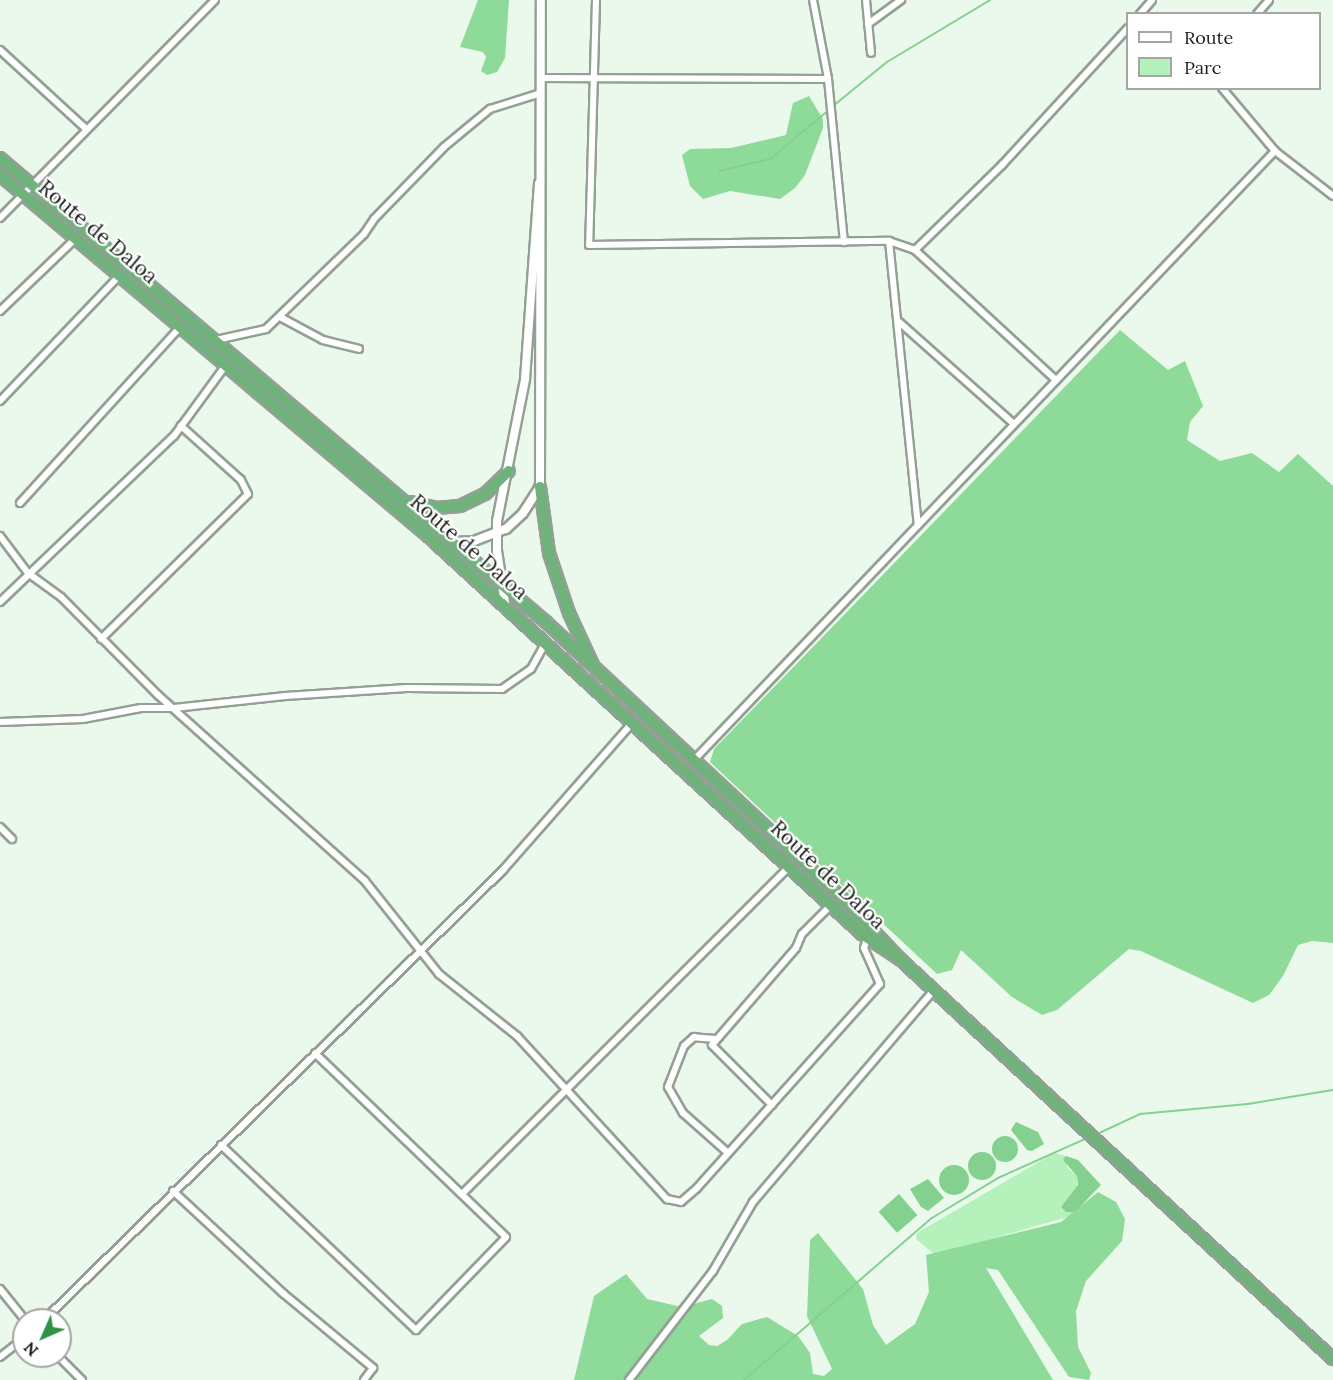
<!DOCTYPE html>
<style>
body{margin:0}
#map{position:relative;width:1333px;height:1380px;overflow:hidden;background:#ebf9ec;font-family:Lora,serif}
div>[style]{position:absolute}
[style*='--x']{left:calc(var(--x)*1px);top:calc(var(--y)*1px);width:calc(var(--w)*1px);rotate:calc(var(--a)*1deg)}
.green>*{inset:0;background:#b4f1bb}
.forest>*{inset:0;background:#8eda98}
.water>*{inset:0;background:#84d08f;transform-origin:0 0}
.round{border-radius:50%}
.stream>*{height:2px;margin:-1px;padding:0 1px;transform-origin:1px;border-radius:1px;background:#84d08f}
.roads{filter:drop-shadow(2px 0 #93a094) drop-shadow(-2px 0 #93a094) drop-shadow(0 2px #93a094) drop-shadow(0 -2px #93a094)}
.minor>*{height:6px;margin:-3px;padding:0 3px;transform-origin:3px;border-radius:3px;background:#fff}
.secondary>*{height:8px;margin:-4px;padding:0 4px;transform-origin:4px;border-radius:4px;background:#fff}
.trunk>*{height:10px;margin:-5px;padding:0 5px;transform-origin:5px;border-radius:5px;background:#70b27c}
span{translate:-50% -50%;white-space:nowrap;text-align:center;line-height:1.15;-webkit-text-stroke:4.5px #fff;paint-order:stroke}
.street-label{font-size:21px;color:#1b201c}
.legend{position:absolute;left:1126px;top:12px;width:195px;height:78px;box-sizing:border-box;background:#fff;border:2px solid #a4a6a4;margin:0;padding:8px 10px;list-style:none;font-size:18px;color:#1b201c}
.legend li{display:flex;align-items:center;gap:12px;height:30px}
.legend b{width:30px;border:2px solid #a4a6a4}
.north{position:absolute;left:12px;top:1308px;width:60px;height:60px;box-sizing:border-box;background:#fff;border:2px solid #a4a6a4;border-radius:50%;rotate:225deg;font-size:16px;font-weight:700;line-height:24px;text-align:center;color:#1b201c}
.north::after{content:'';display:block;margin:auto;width:21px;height:27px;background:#309246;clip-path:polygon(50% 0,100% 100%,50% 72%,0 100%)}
</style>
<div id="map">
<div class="green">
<i style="clip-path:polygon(1054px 1153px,1066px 1156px,1067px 1167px,1077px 1176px,1077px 1190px,1061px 1207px,1066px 1212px,1075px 1212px,1071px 1216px,935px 1255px,916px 1239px,917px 1233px)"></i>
</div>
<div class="forest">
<i style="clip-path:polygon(478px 0,509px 0,505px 58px,497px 72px,487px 75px,481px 71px,486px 57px,483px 52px,460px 47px)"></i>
<i style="clip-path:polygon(809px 96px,823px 119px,823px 128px,805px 175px,795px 188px,780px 199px,730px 191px,703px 199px,690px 186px,682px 155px,690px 149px,731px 148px,786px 135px,793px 103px)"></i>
<i style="clip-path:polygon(1120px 330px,1168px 370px,1185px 361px,1203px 406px,1190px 422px,1187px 440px,1220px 461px,1252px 453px,1279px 472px,1298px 454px,1333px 486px,1333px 943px,1312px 941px,1298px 945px,1283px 976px,1269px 995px,1253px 1003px,1141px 951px,1129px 949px,1057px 1010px,1042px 1015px,1012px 997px,961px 950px,952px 970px,937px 974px,710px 762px,714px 749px)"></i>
<i style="clip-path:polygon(1098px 1192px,1116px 1202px,1125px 1219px,1122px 1241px,1086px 1281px,1076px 1311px,1078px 1347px,1091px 1373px,1089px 1380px,1069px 1377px,998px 1270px,986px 1268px,1053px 1380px,574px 1380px,594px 1296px,626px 1274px,647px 1299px,682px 1307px,712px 1299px,722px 1306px,723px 1318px,699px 1336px,709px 1345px,717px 1346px,727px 1340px,742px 1324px,767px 1317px,798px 1336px,810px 1353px,813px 1374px,824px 1376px,832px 1369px,807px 1316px,810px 1240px,818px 1233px,863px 1289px,873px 1325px,886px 1345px,915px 1324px,929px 1292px,926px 1255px,1061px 1222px)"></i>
</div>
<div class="water">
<i style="clip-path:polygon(1016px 1122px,1038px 1132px,1044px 1144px,1032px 1151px,1027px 1150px,1011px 1130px)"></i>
<i class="round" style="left:992px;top:1136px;width:26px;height:26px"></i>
<i class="round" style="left:968px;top:1152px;width:28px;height:28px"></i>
<i style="clip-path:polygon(1066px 1156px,1078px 1160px,1101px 1185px,1075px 1212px,1066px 1212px,1061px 1207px,1078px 1185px,1077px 1176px,1063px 1160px)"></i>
<i class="round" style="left:939px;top:1165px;width:30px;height:30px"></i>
<i style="clip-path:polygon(928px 1179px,944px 1198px,928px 1211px,921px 1207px,910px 1189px)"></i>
<i style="left:899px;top:1194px;width:28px;height:27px;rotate:49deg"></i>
</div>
<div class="stream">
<i style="--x:833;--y:106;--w:70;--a:-39.2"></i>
<i style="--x:887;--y:62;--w:120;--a:-31"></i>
<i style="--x:719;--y:171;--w:52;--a:-13.2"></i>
<i style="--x:770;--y:159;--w:77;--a:-39.7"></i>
<i style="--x:1095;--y:1135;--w:50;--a:-25"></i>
<i style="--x:1140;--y:1114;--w:108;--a:-5.3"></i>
<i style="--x:1248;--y:1104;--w:86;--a:-9.4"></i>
<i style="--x:744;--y:1380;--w:248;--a:-40.8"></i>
<i style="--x:932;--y:1218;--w:77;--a:-31.2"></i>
<i style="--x:998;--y:1178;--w:98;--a:-24.2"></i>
</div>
<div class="roads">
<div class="minor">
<i style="--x:596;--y:0;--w:245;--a:91.6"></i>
<i style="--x:589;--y:245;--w:300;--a:-0.8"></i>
<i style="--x:889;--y:241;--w:28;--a:19"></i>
<i style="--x:915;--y:250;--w:192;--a:42.7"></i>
<i style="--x:813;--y:0;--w:80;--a:79.2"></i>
<i style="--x:828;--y:79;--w:164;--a:84.4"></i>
<i style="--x:866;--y:0;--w:53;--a:84.6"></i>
<i style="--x:1140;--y:14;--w:18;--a:-49"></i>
<i style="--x:1257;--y:14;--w:18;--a:-49"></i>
<i style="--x:868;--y:24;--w:41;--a:-36"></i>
<i style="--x:0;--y:50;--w:115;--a:42.5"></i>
<i style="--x:541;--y:78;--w:287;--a:0.2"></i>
<i style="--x:1222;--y:88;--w:82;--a:49.9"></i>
<i style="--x:1275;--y:151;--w:73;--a:37.8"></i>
<i style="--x:0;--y:218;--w:306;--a:-45.4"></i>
<i style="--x:889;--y:241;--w:285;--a:84.2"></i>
<i style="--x:915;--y:250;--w:122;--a:-44.3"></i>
<i style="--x:1002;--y:165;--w:186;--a:-47.4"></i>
<i style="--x:0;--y:311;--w:104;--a:-43.8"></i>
<i style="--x:280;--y:317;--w:49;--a:28.1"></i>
<i style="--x:323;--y:340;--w:37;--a:14"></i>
<i style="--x:898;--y:321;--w:155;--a:41.6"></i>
<i style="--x:216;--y:340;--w:51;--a:-12.4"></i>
<i style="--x:266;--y:329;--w:136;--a:-44.1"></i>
<i style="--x:364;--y:234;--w:18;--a:-56"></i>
<i style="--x:374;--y:219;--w:100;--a:-45.8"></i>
<i style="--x:444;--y:147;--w:60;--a:-39.6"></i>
<i style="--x:490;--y:109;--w:53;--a:-17.4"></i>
<i style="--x:0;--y:401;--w:173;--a:-46.4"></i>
<i style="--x:20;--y:503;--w:238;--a:-47.7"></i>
<i style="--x:0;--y:536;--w:46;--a:52.9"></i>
<i style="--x:28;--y:573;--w:41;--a:36"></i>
<i style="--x:61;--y:597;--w:138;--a:45.3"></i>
<i style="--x:158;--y:695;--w:278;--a:41.9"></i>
<i style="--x:365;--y:881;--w:119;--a:51.5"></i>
<i style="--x:439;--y:974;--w:100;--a:38.5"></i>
<i style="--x:517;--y:1036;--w:222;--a:47.4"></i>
<i style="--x:667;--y:1199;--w:14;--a:12"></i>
<i style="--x:681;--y:1202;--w:21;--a:-41"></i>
<i style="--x:697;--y:1188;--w:274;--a:-48.1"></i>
<i style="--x:880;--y:984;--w:39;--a:-114"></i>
<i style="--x:864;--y:948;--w:10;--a:-73"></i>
<i style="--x:0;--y:602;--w:240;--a:-43.7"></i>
<i style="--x:174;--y:436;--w:88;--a:-53.8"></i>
<i style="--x:101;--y:639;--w:206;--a:-44.6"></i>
<i style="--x:248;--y:494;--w:16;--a:-117"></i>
<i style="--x:241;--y:480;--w:81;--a:-138"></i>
<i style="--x:0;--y:722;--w:83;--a:-2.1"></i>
<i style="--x:83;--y:719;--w:59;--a:-10.7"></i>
<i style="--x:141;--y:708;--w:33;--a:0"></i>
<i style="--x:174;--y:708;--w:112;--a:-6.2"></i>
<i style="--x:285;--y:696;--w:122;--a:-3.8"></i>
<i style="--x:407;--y:688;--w:95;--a:0.6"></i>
<i style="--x:502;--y:689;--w:35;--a:-35"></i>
<i style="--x:531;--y:669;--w:31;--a:-61"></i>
<i style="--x:694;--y:760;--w:842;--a:-46.35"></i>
<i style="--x:0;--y:827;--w:17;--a:45"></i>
<i style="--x:715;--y:1039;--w:21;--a:-175"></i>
<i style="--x:694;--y:1037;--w:13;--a:138"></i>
<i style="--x:684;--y:1046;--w:44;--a:111.3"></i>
<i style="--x:668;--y:1087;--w:30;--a:60"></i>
<i style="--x:683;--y:1113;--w:60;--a:41.6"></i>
<i style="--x:772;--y:1105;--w:85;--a:-135"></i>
<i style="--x:712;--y:1045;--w:128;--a:-49.1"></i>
<i style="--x:796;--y:948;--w:15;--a:-67"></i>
<i style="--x:802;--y:934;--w:41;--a:-45"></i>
<i style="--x:221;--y:1145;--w:269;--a:43.5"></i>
<i style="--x:416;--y:1330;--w:129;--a:-45.9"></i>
<i style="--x:506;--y:1237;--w:265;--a:-136.1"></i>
<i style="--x:173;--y:1191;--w:151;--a:42.9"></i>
<i style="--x:284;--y:1294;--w:116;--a:39.7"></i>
<i style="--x:373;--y:1368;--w:15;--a:127"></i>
<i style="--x:462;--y:1194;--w:462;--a:-45"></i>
<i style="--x:0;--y:1289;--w:40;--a:51"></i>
<i style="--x:44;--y:1320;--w:643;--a:-44.43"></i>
<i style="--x:503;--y:870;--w:197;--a:-48.7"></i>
<i style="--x:58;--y:1356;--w:34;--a:45"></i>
<i style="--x:0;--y:1357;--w:31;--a:-38"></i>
<i style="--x:629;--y:1380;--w:138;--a:-52.4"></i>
<i style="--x:713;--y:1271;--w:80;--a:-59.9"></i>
<i style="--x:753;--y:1202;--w:279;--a:-49.5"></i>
</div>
<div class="secondary">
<i style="--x:451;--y:542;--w:23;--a:-2"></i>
<i style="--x:474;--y:541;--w:34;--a:-21"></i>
<i style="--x:506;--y:529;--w:23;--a:-43"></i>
<i style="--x:523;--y:513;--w:31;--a:-57"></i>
<i style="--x:540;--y:487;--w:487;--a:-89.9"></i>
<i style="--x:505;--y:603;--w:53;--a:-98.7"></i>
<i style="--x:497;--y:551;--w:30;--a:-90"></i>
<i style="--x:497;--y:521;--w:145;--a:-78.8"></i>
<i style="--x:525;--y:379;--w:196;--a:-85.9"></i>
</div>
<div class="trunk">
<i style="--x:0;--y:158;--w:717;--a:40.36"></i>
<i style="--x:546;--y:622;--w:409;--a:43"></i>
<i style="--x:845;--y:901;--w:81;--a:46.5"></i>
<i style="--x:901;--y:960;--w:588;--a:42.73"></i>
<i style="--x:0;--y:175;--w:561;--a:40.16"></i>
<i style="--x:429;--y:537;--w:587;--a:42.52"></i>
<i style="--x:862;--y:934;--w:47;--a:33.7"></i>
<i style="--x:540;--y:487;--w:67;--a:82.2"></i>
<i style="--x:549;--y:553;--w:63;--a:71.6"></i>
<i style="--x:569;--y:613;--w:57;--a:65.2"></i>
<i style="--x:411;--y:502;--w:26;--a:13"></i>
<i style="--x:436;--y:508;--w:24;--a:-5"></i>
<i style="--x:460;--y:506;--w:28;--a:-26"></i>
<i style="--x:485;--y:494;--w:33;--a:-44"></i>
</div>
</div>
<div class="street-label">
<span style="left:98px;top:232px;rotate:40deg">Route de Daloa</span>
<span style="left:469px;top:547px;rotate:41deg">Route de Daloa</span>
<span style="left:828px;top:875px;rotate:43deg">Route de Daloa</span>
</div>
<ul class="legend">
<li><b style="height:8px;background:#fff"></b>Route</li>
<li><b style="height:16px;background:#b4f1bb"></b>Parc</li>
</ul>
<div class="north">N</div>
</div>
